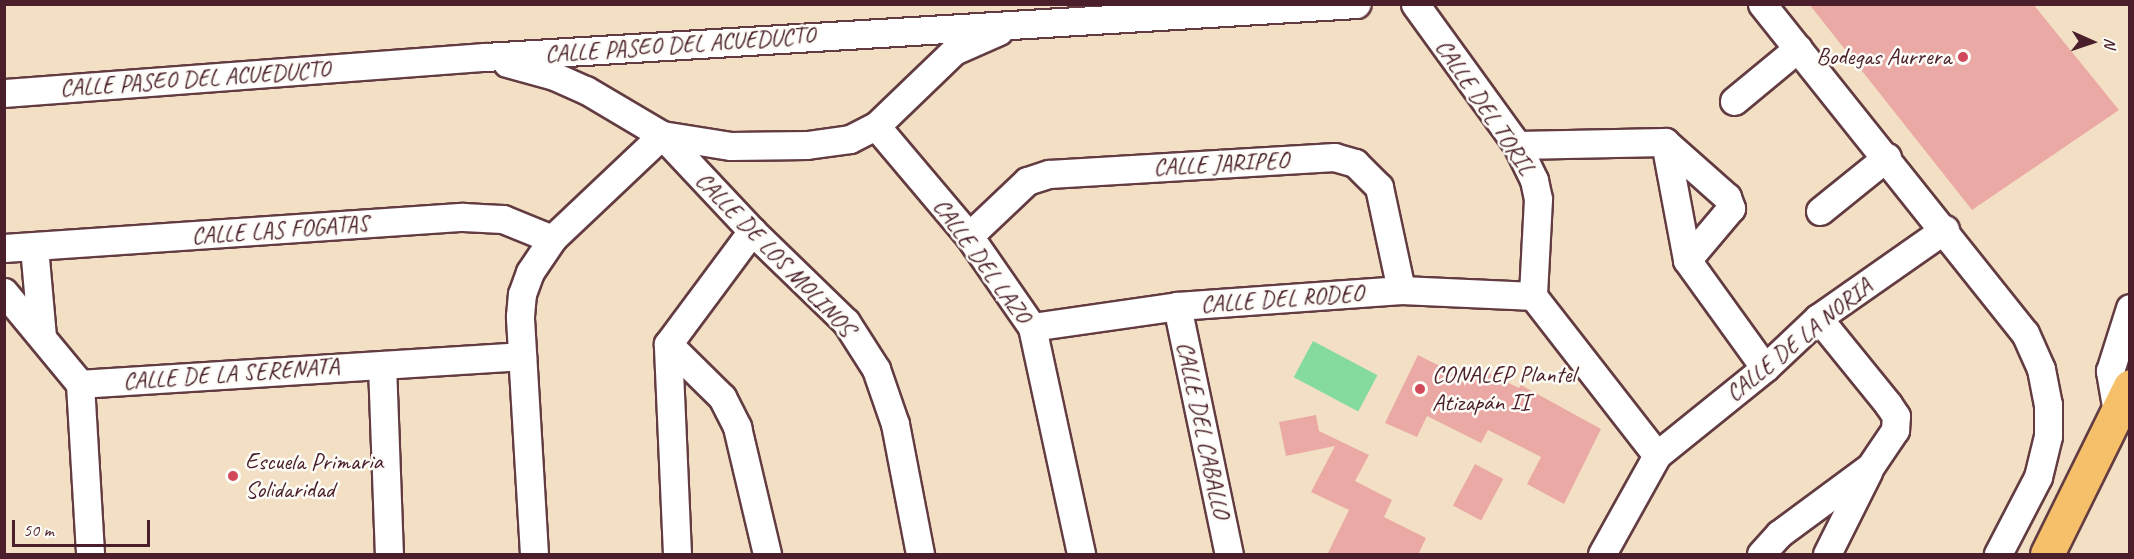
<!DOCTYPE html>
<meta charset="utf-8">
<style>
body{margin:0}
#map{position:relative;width:2134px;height:559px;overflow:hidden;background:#f3e0c4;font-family:Caveat,sans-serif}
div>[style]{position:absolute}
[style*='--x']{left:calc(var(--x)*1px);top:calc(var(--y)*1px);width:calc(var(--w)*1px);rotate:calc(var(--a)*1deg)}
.green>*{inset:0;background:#85db9e;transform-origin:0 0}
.building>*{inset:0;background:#eaa9a5;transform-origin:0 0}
.roads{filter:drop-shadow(2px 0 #633c42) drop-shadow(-2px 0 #633c42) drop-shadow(0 2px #633c42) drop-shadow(0 -2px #633c42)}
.minor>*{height:27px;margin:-13.5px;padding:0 13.5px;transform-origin:13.5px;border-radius:13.5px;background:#fff}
.major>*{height:33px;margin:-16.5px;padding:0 16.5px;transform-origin:16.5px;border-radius:16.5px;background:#f6c06b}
.dots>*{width:16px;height:16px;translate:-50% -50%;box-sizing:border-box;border:3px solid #fdfcf7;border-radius:50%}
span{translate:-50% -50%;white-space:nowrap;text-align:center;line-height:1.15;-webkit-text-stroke:5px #fdfcf7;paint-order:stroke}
.street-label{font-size:24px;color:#4a1f2b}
.poi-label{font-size:24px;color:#4a1f2b}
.right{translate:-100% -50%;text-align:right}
.left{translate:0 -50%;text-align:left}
.frame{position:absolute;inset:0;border:6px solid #4a1f2b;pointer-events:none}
.north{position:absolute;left:2062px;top:12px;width:60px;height:60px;-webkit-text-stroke:4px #fdfcf7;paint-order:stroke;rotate:93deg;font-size:16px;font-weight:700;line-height:24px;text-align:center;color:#4a1f2b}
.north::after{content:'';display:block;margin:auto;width:21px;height:27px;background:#4a1f2b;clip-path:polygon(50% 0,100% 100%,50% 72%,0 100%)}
.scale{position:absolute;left:12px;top:520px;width:138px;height:27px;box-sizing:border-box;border:3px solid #4a1f2b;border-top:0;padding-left:8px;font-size:18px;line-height:21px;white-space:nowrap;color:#4a1f2b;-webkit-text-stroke:4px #fdfcf7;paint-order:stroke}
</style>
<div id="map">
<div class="green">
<i style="left:1313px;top:341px;width:73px;height:41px;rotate:28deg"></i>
</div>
<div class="building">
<i style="clip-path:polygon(1809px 4px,2033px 4px,2119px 110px,1972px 210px)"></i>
<i style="clip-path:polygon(1418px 355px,1467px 380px,1474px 366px,1519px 388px,1521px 385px,1601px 429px,1564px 504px,1527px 484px,1541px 457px,1488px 430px,1481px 443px,1427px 416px,1417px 437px,1385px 423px)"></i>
<i style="clip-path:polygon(1316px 415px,1319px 431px,1369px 455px,1355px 481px,1392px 500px,1384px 517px,1426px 538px,1418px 555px,1327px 555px,1349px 510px,1311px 492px,1335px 446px,1286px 456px,1279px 422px)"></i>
<i style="left:1475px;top:464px;width:32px;height:47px;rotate:28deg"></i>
</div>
<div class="roads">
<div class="minor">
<i style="--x:1415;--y:4;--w:174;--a:54.1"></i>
<i style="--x:1517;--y:145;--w:39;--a:64"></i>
<i style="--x:1534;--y:180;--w:19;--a:78"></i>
<i style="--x:1538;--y:199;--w:97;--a:93"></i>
<i style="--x:1533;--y:296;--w:202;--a:52.1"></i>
<i style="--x:1762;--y:4;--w:421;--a:51.4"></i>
<i style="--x:2025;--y:333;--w:39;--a:66"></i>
<i style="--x:2041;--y:369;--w:36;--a:79"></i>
<i style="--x:2048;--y:404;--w:32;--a:90"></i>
<i style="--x:2048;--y:436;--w:42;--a:103.7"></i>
<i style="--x:2038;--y:477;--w:87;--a:117.5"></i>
<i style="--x:507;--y:63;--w:49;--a:15.5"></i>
<i style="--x:554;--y:76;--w:35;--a:24"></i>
<i style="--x:586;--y:90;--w:88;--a:30.6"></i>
<i style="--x:662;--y:135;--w:132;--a:46.8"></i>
<i style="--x:752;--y:231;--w:131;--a:44.1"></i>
<i style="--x:846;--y:322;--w:56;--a:57.4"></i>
<i style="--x:876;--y:369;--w:58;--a:70.9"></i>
<i style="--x:895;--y:424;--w:132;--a:79.1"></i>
<i style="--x:4;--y:93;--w:482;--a:-4.3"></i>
<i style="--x:485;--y:57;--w:873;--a:-3.48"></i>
<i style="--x:1734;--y:101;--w:83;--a:-39.6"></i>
<i style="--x:876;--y:126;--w:144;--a:49.8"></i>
<i style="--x:969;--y:236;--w:111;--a:55.3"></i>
<i style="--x:1032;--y:327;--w:232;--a:77.8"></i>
<i style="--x:662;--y:135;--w:70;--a:9.1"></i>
<i style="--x:731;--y:146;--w:76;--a:-0.8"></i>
<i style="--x:807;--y:145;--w:43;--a:-7.9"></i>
<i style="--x:850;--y:139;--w:29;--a:-27"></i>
<i style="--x:876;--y:126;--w:108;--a:-43.9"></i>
<i style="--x:954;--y:51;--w:49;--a:-24"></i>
<i style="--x:1665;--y:142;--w:120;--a:79.4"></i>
<i style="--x:1687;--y:260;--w:133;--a:54.2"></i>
<i style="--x:1517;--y:145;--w:148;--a:-1.2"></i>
<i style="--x:1665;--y:142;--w:83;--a:41.6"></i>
<i style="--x:1727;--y:197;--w:12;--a:70"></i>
<i style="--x:1731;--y:208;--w:68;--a:130.2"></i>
<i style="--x:1820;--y:211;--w:86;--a:-38.9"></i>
<i style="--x:969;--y:236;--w:80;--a:-43.5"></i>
<i style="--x:1027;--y:181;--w:23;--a:-18"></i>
<i style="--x:1049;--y:174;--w:286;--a:-3.4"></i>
<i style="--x:1334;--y:157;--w:22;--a:16"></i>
<i style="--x:1355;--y:163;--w:34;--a:45"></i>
<i style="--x:1379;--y:187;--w:105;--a:77.9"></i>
<i style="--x:34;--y:247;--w:89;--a:84.9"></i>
<i style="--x:4;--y:248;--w:460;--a:-3.9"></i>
<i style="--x:463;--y:217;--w:40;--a:2.9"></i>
<i style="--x:503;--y:219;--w:53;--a:22.2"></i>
<i style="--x:4;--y:292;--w:119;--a:50.4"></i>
<i style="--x:1177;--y:306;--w:253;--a:78.2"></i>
<i style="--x:1032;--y:327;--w:147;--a:-8.2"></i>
<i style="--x:1177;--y:306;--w:225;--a:-4.1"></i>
<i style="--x:1401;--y:290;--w:132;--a:2.6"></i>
<i style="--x:668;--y:344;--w:76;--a:44.5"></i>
<i style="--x:722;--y:397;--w:34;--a:63"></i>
<i style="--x:737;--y:427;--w:130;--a:76.7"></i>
<i style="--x:382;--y:365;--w:189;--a:87.9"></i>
<i style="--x:80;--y:384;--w:443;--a:-3.6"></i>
<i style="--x:80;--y:384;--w:170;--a:86.6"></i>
<i style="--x:2117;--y:412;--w:42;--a:-99.7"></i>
<i style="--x:2110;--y:371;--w:66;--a:-72.4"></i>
<i style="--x:534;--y:554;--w:238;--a:-93.4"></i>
<i style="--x:520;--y:316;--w:22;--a:-85"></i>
<i style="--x:522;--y:294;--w:23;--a:-70"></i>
<i style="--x:530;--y:272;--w:40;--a:-56"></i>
<i style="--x:552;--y:239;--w:151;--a:-43.4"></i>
<i style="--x:677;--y:554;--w:210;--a:-92.5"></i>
<i style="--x:668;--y:344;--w:141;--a:-53.4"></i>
<i style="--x:1602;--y:554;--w:113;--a:-60.9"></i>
<i style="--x:1657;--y:455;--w:139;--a:-38.9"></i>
<i style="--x:1765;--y:368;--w:73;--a:-43.3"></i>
<i style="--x:1818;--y:318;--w:155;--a:-35"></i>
<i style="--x:1761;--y:554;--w:27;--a:-48"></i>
<i style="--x:1779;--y:534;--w:113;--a:-36.4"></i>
<i style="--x:1870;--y:467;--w:45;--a:-56"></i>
<i style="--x:1895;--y:430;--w:14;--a:-86"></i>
<i style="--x:1896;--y:416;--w:14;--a:-124"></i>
<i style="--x:1888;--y:404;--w:111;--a:-129.1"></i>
<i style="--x:1827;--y:554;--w:92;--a:-63.4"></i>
</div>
<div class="major">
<i style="--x:2047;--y:554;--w:187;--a:-63.7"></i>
</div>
</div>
<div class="dots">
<i style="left:1963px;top:57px;background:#d1495b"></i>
<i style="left:1420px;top:389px;background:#d1495b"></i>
<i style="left:233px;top:476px;background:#d1495b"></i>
</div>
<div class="street-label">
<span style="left:680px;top:45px;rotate:-4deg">CALLE PASEO DEL ACUEDUCTO</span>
<span style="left:195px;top:79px;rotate:-4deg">CALLE PASEO DEL ACUEDUCTO</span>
<span style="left:1485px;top:107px;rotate:56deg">CALLE DEL TORIL</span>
<span style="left:1221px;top:164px;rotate:-3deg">CALLE JARIPEO</span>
<span style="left:280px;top:230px;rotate:-4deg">CALLE LAS FOGATAS</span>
<span style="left:775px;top:254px;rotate:46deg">CALLE DE LOS MOLINOS</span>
<span style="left:982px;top:261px;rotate:54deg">CALLE DEL LAZO</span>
<span style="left:1282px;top:299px;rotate:-4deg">CALLE DEL RODEO</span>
<span style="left:1799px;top:340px;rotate:-39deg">CALLE DE LA NORIA</span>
<span style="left:231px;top:374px;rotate:-4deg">CALLE DE LA SERENATA</span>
<span style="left:1203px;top:430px;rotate:78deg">CALLE DEL CABALLO</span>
</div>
<div class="poi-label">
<span class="right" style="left:1951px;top:57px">Bodegas Aurrera</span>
<span class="left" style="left:1432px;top:389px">CONALEP Plantel<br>Atizapán II</span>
<span class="left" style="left:245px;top:476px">Escuela Primaria<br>Solidaridad</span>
</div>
<div class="frame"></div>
<div class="north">N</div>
<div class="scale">50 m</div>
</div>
